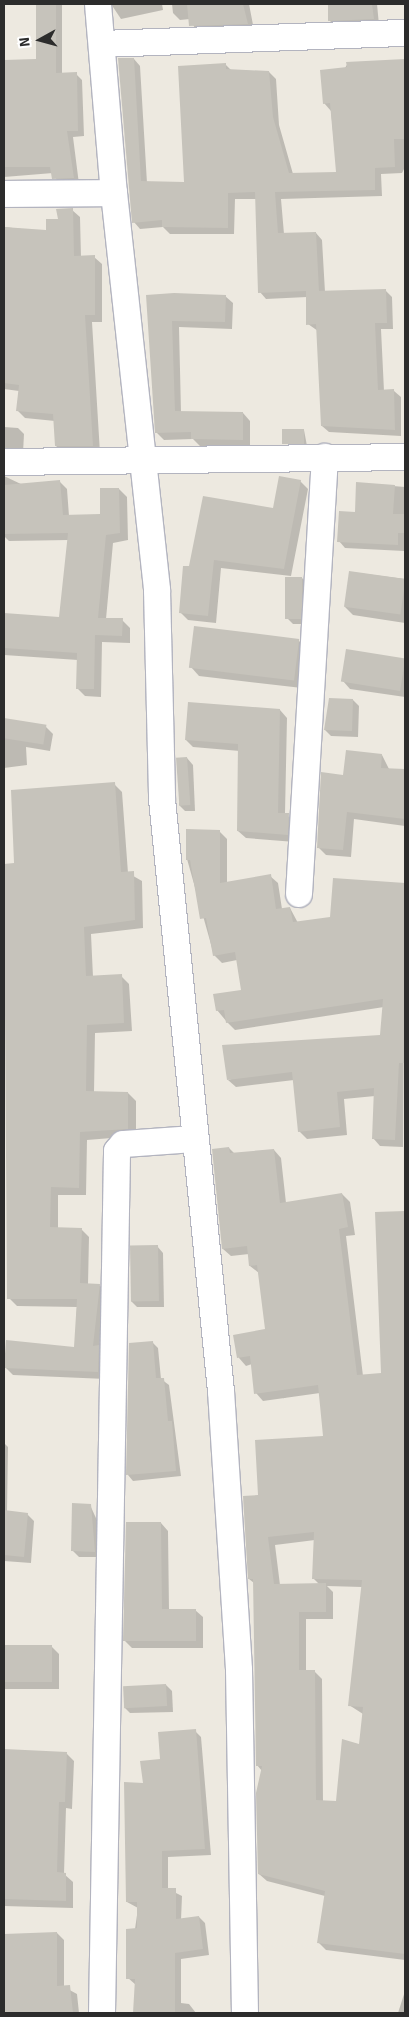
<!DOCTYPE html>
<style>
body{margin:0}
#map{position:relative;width:409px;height:2017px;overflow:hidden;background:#ede9e0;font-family:Signika,sans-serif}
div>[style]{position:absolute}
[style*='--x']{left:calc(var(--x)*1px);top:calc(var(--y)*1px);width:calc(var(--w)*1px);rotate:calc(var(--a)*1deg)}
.shadow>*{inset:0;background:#0003}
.building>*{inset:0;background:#c6c3bb;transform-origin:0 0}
.roads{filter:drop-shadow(1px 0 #b3b4bf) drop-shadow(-1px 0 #b3b4bf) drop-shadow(0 1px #b3b4bf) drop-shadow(0 -1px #b3b4bf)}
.minor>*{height:26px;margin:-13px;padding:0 13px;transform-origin:13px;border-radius:13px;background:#fff}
span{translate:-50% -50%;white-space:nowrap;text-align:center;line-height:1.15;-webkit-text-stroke:5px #fff;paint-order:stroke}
.frame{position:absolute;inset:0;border:5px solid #2c2c2c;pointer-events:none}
.north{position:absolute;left:15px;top:15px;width:50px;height:50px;-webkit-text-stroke:4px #fff;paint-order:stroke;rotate:263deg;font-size:14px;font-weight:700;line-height:20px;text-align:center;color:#2c2c2c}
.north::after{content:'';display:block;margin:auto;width:18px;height:22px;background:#2c2c2c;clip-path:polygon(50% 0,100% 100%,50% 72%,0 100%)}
</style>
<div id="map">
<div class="shadow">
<i style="clip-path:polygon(38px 4px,62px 4px,62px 74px,76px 74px,82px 80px,84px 136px,73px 137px,79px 184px,59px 184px,53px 173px,4px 177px,4px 61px,38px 60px)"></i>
<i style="clip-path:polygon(111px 4px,162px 4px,163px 10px,121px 19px)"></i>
<i style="clip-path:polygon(172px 4px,249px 4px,254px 30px,197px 32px,190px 19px,180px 20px,173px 13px)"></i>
<i style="clip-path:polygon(328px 4px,377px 4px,379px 25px,335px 26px,329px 20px)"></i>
<i style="clip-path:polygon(134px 59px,140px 66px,147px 183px,186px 183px,225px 64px,231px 70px,269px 72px,276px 79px,279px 125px,293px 174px,337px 173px,331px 111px,324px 103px,348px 63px,405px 60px,405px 167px,402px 173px,381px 174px,382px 196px,281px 199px,284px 234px,316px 233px,322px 240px,325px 292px,385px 290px,392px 297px,393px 329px,381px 329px,384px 391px,394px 391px,401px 397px,401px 436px,329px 432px,322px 426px,318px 331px,308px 324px,307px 297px,266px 299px,260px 292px,256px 199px,235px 199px,234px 234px,170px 234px,163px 227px,140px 229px,134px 222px)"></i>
<i style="clip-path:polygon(72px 210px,80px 217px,81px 257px,94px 257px,102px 264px,102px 322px,92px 322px,100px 453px,64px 454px,56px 446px,55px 421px,25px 418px,17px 410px,19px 391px,4px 389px,4px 227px,48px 232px)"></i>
<i style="clip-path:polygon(148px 296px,225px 296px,233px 303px,232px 329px,179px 327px,181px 412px,243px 413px,250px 421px,250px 446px,200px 446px,193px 439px,164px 440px,156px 432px)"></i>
<i style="clip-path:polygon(4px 427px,18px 428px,24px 434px,23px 453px,4px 455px)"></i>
<i style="clip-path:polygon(304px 430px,307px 446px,283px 443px)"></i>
<i style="clip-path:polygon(4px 476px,23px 485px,59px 481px,67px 489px,69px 516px,101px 515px,119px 489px,127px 497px,128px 540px,113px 543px,106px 619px,122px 620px,130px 628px,130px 643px,102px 642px,101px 697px,85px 696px,77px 688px,78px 660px,4px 655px,4px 615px,60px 618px,69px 540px,9px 541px,4px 536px)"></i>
<i style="clip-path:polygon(300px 481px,308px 489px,291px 576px,221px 568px,216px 623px,188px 620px,180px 612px,190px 568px,274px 509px)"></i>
<i style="clip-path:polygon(357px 483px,405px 487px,404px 551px,345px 548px,339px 541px,356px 513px)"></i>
<i style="clip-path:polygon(350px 572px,405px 579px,405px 623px,353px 615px,345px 607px)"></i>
<i style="clip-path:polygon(302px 578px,308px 584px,306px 624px,293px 624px,287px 618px)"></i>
<i style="clip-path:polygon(298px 640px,307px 649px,302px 688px,199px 676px,191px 667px)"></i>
<i style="clip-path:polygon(347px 650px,405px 660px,405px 697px,350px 689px,343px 681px)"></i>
<i style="clip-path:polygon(353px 700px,359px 706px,358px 737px,331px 736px,325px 730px)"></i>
<i style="clip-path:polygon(280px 710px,287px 718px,285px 814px,296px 822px,295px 842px,246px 838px,238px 831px,240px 751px,193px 747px,186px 740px)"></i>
<i style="clip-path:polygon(4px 720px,45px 726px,53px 734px,50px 751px,26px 747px,27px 765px,4px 768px)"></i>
<i style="clip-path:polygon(382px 755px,389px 769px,405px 771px,405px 826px,354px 819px,351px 857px,326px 855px,318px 847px,345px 776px)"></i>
<i style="clip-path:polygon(187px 758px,193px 765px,195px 811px,185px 811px,179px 805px)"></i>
<i style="clip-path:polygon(114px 784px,122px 792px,128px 873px,142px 881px,143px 928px,91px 934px,93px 977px,121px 976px,129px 984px,132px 1031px,95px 1033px,94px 1093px,128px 1093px,136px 1101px,136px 1136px,87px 1140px,86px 1195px,58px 1195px,58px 1229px,81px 1229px,89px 1237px,88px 1285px,99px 1285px,107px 1293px,106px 1379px,13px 1375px,5px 1367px,75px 1349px,77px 1307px,17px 1306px,9px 1298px,4px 865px,15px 865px)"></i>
<i style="clip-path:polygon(219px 831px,227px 839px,227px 883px,270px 876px,278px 883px,282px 909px,290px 908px,298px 923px,332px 918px,334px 879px,405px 885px,403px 1147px,380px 1146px,373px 1138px,375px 1096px,344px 1099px,347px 1135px,307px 1139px,299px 1131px,294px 1080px,236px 1087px,228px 1080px,381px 1036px,384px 1007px,235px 1030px,227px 1022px,217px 1010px,242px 991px,237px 960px,222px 963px,214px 955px,187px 859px)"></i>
<i style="clip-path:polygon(evenodd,229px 1148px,235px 1154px,274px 1150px,281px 1158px,286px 1203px,342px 1194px,350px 1202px,355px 1235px,346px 1236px,363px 1376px,382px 1374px,377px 1213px,405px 1212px,405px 1960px,326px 1950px,318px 1942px,325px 1896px,267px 1881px,259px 1874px,262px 1771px,257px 1765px,254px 1583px,249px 1579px,260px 1496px,324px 1437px,320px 1393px,263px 1401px,256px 1393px,252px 1364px,246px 1366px,239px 1358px,234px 1336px,266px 1330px,259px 1273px,250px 1266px,249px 1254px,231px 1256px,223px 1249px,229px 1148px,315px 1540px,313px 1578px,320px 1585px,280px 1585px,275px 1545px,315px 1540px,229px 1148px,327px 1586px,362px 1587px,349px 1705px,363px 1714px,360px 1746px,337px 1803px,323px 1802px,322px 1679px,314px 1671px,306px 1671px,306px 1619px,333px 1619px,333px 1592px,327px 1586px)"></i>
<i style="clip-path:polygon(157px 1246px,163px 1253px,164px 1307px,137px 1307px,131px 1301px)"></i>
<i style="clip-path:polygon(152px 1342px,158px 1348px,161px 1379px,169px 1385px,181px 1476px,133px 1481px,128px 1475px)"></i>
<i style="clip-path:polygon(4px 1443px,8px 1447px,7px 1512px,27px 1514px,34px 1521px,31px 1563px,4px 1561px)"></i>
<i style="clip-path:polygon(90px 1505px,101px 1529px,101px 1557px,79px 1557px,73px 1551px)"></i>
<i style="clip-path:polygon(161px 1523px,168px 1531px,169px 1610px,195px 1610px,203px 1617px,203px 1648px,132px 1648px,125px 1641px)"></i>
<i style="clip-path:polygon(4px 1646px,52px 1647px,59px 1654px,59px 1689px,4px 1689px)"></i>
<i style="clip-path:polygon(166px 1685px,172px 1691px,173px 1712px,130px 1713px,124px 1707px)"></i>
<i style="clip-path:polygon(195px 1731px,201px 1737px,211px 1855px,168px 1857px,168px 1889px,182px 1896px,181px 1920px,199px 1917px,205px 1923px,209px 1955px,181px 1959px,181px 2003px,189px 2004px,196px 2013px,135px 2013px,136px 1985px,128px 1978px,138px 1908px,127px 1902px,144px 1784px,161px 1760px)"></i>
<i style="clip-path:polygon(4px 1750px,67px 1754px,74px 1761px,72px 1809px,66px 1808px,64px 1874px,73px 1882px,73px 1908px,4px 1906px)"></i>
<i style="clip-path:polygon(4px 1919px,4px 1935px,57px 1933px,64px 1940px,64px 1987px,77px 1994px,79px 2013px,4px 2013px)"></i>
<i style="clip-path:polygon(405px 1991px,405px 2013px,398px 2013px)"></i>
</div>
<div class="building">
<i style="clip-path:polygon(36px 4px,56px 4px,56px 73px,77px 72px,78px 131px,67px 131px,74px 178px,52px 179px,50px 167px,4px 167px,4px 60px,36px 59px)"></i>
<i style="clip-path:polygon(187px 4px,243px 4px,248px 24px,189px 26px)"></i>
<i style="clip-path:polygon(328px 4px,372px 4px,374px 19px,328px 21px)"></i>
<i style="clip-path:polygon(118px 58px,134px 58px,141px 181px,184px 182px,178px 66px,226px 63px,226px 69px,269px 71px,273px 117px,289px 173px,336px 172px,330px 103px,323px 104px,320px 70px,347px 67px,346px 62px,405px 59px,405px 139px,394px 139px,395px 167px,375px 168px,375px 190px,275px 192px,278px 233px,316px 232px,319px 291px,315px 291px,386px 289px,387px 323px,375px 323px,378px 390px,394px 389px,395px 430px,321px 426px,316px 324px,306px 325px,306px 291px,258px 293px,255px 192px,228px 193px,228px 228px,162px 227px,162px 220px,132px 223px)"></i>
<i style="clip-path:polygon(73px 208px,74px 256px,95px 255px,95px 315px,85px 315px,93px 446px,55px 446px,53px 414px,16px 411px,19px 385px,4px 383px,4px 227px,46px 230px,46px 219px,58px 219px,56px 209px)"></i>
<i style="clip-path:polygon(174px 293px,226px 295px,225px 322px,172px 321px,175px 411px,243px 412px,243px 440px,191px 439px,191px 432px,155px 433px,146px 295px)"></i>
<i style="left:282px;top:429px;width:22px;height:15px"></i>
<i style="clip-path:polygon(279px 476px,301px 480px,284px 569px,214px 560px,208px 616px,179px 613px,183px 566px,189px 566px,203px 496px,273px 508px)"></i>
<i style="clip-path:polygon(60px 480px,63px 515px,100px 514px,100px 488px,119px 488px,120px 533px,106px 535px,98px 618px,123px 618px,122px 636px,95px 635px,94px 689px,76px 689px,77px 653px,4px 648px,4px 613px,59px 617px,68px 533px,4px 534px,4px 485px)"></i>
<i style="clip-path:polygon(356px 482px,395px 485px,393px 514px,405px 514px,405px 533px,398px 533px,398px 545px,337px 542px,339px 511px,355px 512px)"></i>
<i style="left:349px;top:571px;width:57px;height:36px;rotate:8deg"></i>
<i style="left:285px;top:577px;width:17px;height:42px"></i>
<i style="left:194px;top:626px;width:106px;height:42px;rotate:7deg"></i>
<i style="left:346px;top:649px;width:60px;height:33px;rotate:9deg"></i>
<i style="clip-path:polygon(329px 698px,353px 699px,352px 731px,324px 730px)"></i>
<i style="clip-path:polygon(188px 702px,280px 709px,278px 813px,289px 813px,288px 835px,237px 831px,238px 744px,185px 740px)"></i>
<i style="left:4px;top:718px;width:43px;height:20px;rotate:9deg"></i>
<i style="clip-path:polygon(346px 750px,382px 754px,381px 768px,405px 769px,405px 819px,347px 812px,343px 850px,317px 848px,321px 772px,343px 775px)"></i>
<i style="left:187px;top:757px;width:48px;height:11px;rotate:86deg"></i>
<i style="clip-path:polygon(115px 782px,121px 872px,134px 871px,135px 920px,84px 927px,86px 976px,122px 974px,124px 1023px,87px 1025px,86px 1091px,128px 1092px,128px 1129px,80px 1132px,79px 1188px,51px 1187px,50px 1227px,82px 1228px,80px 1283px,100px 1284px,93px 1346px,99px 1345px,98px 1372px,4px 1368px,6px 1340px,74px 1347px,77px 1299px,7px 1299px,4px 864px,14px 863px,11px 790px)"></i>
<i style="clip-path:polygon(186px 829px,220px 830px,220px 883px,271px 874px,276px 909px,290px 907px,293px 922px,330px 917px,333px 878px,405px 883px,405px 1063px,399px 1063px,395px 1140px,372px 1139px,374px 1088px,337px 1092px,340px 1127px,298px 1132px,292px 1072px,227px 1080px,222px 1045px,380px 1035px,383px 999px,226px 1023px,224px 1010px,216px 1011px,213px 994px,241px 990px,235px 952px,213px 956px,206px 918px,200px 919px,190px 860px,186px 860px)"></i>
<i style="clip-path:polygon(evenodd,229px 1147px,230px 1153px,274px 1149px,280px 1203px,342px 1193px,348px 1227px,339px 1229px,357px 1375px,381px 1373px,375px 1212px,405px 1211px,405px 1954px,317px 1943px,325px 1891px,258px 1874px,256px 1793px,262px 1766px,256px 1766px,253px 1579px,248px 1579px,243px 1496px,258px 1495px,255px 1440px,323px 1436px,318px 1385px,254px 1394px,250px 1356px,237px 1358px,233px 1335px,265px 1329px,257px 1265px,249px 1266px,247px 1246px,222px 1249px,212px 1149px,229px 1147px,314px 1532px,312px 1579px,362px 1580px,348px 1706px,363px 1707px,359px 1744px,342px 1739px,336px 1801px,316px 1800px,315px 1670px,299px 1670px,299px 1612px,326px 1612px,326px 1583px,274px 1584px,268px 1537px,314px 1532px)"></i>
<i style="left:158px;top:1245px;width:56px;height:28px;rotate:89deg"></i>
<i style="clip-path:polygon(153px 1341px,156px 1378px,164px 1378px,168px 1421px,172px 1421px,176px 1471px,126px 1475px,129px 1343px)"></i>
<i style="clip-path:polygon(72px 1503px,91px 1504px,95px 1552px,71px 1551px)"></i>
<i style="clip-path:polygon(4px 1510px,28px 1513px,24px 1557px,4px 1555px)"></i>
<i style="clip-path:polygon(126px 1522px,161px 1522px,162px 1609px,196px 1609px,196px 1641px,123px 1641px)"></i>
<i style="left:4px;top:1645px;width:48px;height:37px"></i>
<i style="left:166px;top:1684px;width:22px;height:43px;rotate:87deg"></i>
<i style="clip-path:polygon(196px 1729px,205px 1849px,162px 1851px,162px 1888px,176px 1888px,176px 1919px,199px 1916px,203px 1949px,175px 1953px,175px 2013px,133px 2013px,135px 1979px,126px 1979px,126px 1929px,137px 1928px,137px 1902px,126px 1902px,124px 1782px,143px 1783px,140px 1761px,160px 1759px,158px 1732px)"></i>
<i style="clip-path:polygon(4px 1749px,67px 1752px,65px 1802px,59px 1802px,57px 1872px,66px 1873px,66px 1901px,4px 1899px)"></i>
<i style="clip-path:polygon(57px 1932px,57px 1986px,70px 1985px,73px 2013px,4px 2013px,4px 1934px)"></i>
</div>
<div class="roads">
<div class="minor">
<i style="--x:98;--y:4;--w:190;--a:85.2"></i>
<i style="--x:114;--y:193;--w:399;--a:83.8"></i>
<i style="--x:157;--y:590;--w:209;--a:88.6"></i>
<i style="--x:162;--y:799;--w:595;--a:84.31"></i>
<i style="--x:221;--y:1391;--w:280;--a:86.3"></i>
<i style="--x:239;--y:1670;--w:343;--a:89"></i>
<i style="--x:102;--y:44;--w:303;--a:-2.1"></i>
<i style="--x:4;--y:194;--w:110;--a:-0.5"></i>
<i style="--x:4;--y:462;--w:401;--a:-0.7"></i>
<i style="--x:299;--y:894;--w:438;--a:-86.6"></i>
<i style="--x:102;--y:2013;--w:862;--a:-89"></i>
<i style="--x:117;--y:1151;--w:9;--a:-49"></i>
<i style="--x:123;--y:1144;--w:72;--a:-4"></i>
</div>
</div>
<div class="frame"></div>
<div class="north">N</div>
</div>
